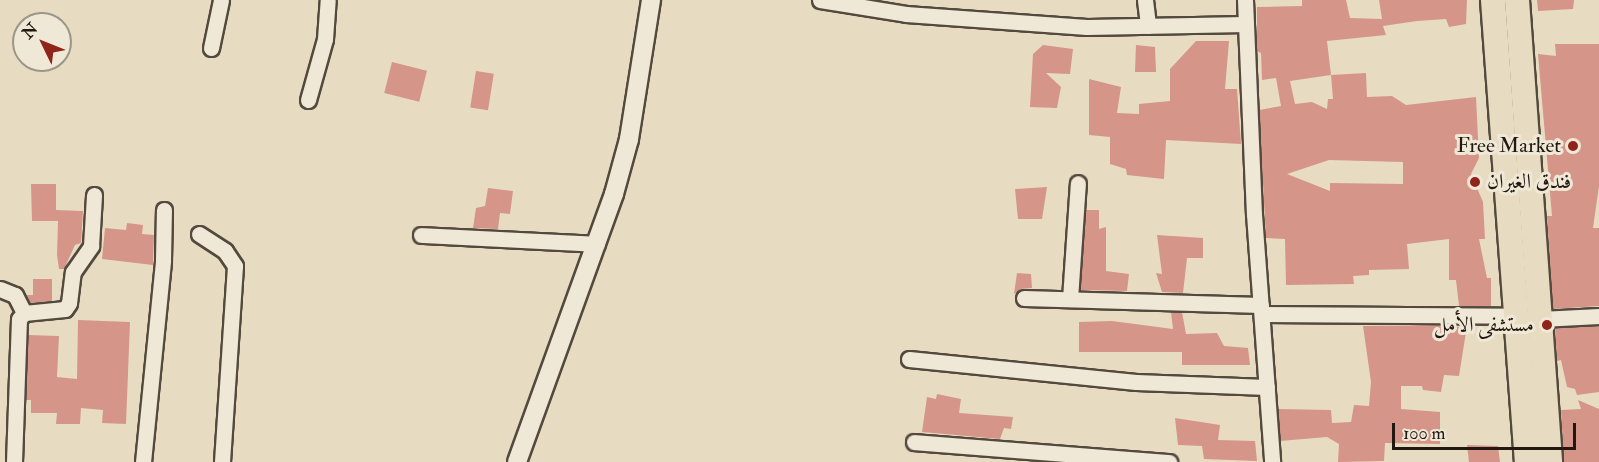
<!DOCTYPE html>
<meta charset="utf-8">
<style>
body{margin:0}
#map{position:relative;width:1599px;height:462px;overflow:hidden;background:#e7dcc1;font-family:"IM FELL Double Pica",Amiri,serif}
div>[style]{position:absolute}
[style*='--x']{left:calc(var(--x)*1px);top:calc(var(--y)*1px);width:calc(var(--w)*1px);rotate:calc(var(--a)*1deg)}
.building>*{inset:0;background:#d69589;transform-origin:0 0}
.roads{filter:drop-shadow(2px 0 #53493d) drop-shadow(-2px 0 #53493d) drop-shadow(0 2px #53493d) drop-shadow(0 -2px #53493d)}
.minor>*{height:15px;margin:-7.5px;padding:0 7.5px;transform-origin:7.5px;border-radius:7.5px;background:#efe8d7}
.tertiary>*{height:18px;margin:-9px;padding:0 9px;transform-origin:9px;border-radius:9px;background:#efe8d7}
.primary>*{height:24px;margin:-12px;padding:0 12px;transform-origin:12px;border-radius:12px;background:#e7dcc1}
.dots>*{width:16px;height:16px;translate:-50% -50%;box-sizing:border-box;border:3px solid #efe8d7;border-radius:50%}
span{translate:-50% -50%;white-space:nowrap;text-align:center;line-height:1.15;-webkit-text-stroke:6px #efe8d7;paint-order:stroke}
.poi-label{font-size:21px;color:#221811}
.right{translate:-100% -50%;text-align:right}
.left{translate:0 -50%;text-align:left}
.north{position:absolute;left:12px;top:12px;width:60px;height:60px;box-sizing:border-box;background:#efe8d7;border:2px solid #9d9588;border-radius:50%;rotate:313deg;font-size:16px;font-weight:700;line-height:24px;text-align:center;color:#221811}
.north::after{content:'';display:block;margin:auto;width:21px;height:27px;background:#8f2418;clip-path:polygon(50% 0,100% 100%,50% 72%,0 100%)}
.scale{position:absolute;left:1392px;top:423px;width:184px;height:27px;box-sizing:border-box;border:3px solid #221811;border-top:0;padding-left:8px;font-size:18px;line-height:21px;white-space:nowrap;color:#221811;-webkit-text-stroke:4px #efe8d7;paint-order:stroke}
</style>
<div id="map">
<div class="building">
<i style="clip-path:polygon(evenodd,1302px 0,1346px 0,1350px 18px,1382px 19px,1379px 0,1467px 0,1466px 24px,1449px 27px,1446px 19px,1417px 21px,1383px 26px,1386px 35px,1327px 41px,1331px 75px,1366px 73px,1367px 97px,1392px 96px,1406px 105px,1476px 97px,1479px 158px,1471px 174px,1483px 202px,1485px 239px,1479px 239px,1487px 278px,1491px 278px,1491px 306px,1459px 306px,1456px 280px,1449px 280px,1449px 239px,1407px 244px,1409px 269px,1369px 270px,1369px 275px,1353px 276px,1354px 284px,1286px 285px,1285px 239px,1266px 238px,1259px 110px,1281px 106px,1276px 78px,1262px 80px,1261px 53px,1257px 51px,1257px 7px,1302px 6px,1302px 0,1331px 75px,1333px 99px,1328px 99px,1327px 109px,1312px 102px,1295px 104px,1290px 81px,1331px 75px,1302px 0,1329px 160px,1403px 162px,1403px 184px,1330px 183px,1330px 191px,1287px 174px,1329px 160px)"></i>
<i style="clip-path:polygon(1537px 0,1574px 0,1573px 9px,1538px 11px)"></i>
<i style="clip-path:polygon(1196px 41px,1229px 41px,1225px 89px,1237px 89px,1241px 144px,1166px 140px,1164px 179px,1127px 175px,1126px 169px,1110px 164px,1110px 137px,1089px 135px,1089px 79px,1121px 87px,1117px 113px,1139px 114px,1139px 104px,1170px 101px,1170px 69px)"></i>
<i style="clip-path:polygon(1555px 44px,1599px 44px,1599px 186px,1593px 228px,1599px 228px,1599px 306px,1553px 309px,1547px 216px,1552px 216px,1538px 54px,1556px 56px)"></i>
<i style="clip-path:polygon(1043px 45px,1073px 49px,1070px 74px,1046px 73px,1061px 87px,1057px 108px,1030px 107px,1033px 54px)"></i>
<i style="clip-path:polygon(1136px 45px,1155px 47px,1156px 72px,1135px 72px)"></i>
<i style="left:392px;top:62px;width:36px;height:32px;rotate:14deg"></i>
<i style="left:476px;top:71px;width:18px;height:37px;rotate:9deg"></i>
<i style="clip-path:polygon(31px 184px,56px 184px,56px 210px,83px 211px,81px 243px,75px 245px,64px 269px,59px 269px,57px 255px,58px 221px,32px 221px)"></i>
<i style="clip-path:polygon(1047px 187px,1042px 219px,1018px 219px,1015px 189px)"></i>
<i style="clip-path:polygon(488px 188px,513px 191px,510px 214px,500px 213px,498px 229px,473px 228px,476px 208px,485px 206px)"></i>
<i style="clip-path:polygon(1086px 210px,1099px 210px,1099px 229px,1106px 227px,1106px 271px,1129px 274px,1127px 291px,1080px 290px)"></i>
<i style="clip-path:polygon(127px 223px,143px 225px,142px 234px,154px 235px,153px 265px,102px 259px,105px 228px,126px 230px)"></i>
<i style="clip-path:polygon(1157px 235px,1203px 238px,1203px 258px,1187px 258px,1183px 293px,1162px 292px,1156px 273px,1162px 274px)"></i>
<i style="clip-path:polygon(1017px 273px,1031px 274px,1032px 288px,1020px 289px,1014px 294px)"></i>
<i style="clip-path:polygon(33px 279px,52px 279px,52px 301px,30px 303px,27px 295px,33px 295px)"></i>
<i style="clip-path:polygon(1171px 312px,1182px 312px,1186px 334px,1217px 333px,1224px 346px,1248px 348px,1250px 365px,1182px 365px,1182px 352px,1079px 352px,1079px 322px,1112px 321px,1173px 329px)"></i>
<i style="clip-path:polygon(78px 320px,130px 322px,126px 424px,102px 423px,103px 410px,81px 408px,80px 424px,56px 424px,57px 413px,31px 413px,31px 400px,26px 400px,28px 335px,59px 336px,57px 377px,77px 379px)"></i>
<i style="clip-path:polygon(1455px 325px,1466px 332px,1459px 376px,1444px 375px,1441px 392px,1423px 390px,1422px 386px,1401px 386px,1401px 409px,1440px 412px,1440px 444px,1385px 443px,1384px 461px,1338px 462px,1339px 444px,1327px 437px,1280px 441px,1278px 409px,1331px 410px,1332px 423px,1351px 422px,1354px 405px,1369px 406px,1371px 382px,1363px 326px)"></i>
<i style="clip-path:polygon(1599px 326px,1599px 392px,1577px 395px,1575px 389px,1567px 387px,1561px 360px,1557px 361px,1555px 328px)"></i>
<i style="clip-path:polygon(937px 394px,961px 399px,959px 413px,1013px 417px,1011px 429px,1004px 428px,1000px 439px,922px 432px,927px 397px,936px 399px)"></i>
<i style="clip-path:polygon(1578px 400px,1599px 409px,1599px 462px,1564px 462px,1561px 410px,1581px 409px)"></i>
<i style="clip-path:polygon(1175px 418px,1220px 425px,1218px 440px,1255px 441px,1257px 461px,1204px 459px,1202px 446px,1178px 445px)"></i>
<i style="clip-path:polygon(1467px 445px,1498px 446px,1500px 462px,1469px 462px)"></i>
</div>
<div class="roads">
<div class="minor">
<i style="--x:820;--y:0;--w:87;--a:9.2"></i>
<i style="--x:906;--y:14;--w:181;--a:4.1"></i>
<i style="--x:1087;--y:27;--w:159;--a:-1.1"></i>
<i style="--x:1145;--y:0;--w:26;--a:83"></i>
<i style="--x:1245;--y:0;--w:214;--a:87.6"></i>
<i style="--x:1254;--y:214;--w:249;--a:85.8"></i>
<i style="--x:211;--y:48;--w:49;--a:-78.2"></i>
<i style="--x:308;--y:100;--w:63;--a:-74.4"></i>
<i style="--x:325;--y:39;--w:39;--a:-86"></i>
<i style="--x:199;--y:234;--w:31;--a:33"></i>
<i style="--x:225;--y:251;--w:18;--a:56"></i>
<i style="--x:235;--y:266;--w:196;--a:93.8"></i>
<i style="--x:421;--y:235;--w:176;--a:2.9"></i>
<i style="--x:0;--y:289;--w:16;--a:22"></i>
<i style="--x:15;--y:295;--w:20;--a:63"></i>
<i style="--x:1024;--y:298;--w:237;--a:1.7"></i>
<i style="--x:1070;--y:299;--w:116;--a:-86.1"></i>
<i style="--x:1262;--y:314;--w:255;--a:0.4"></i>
<i style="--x:1540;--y:319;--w:59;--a:-2.9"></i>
<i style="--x:909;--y:359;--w:228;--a:5.8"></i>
<i style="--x:1136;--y:382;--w:131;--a:2.2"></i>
<i style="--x:914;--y:442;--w:256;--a:4.5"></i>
<i style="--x:14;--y:462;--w:143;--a:-88"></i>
<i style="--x:19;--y:319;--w:8;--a:-50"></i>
<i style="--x:24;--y:313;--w:41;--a:-5.6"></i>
<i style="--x:65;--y:309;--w:7;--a:-56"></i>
<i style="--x:69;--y:303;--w:31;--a:-83"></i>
<i style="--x:73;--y:272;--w:32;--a:-55"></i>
<i style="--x:91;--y:246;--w:51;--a:-86.6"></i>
<i style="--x:143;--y:462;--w:203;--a:-84.3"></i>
<i style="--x:163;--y:260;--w:50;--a:-88.9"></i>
</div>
<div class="tertiary">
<i style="--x:517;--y:462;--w:285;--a:-70.1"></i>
<i style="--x:614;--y:194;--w:57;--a:-74.7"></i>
<i style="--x:629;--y:139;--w:141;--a:-81"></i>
</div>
<div class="primary">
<i style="--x:1493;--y:0;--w:463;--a:85.8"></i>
<i style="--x:1517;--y:0;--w:463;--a:85.9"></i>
</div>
</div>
<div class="dots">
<i style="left:1573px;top:146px;background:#8f2418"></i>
<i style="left:1475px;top:182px;background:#8f2418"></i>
<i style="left:1547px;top:325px;background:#8f2418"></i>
</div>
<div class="poi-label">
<span class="right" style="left:1561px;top:146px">Free Market</span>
<span class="left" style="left:1487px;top:182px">فندق الغيران</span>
<span class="right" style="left:1534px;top:325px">مستشفى الأمل</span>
</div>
<div class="north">N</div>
<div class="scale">100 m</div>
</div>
